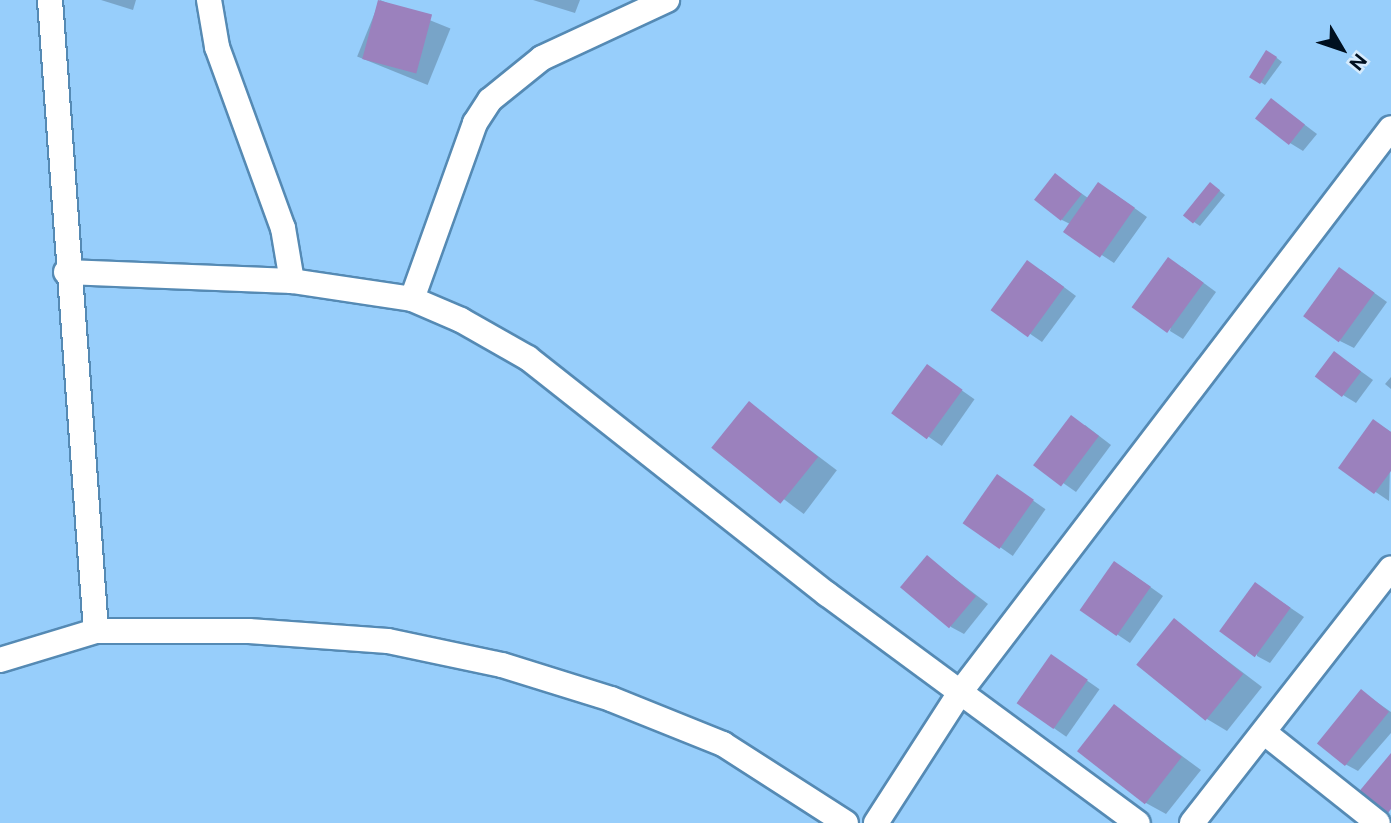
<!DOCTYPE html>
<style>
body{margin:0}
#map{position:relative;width:1391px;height:823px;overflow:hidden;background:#97cefb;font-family:"Public Sans",sans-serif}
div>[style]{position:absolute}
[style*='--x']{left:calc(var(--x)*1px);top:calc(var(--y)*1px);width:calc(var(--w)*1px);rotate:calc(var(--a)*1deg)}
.shadow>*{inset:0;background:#0003;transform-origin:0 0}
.building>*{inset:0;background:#9b81bd;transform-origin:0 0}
.roads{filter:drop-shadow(2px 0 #558ab4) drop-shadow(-2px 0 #558ab4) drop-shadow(0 2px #558ab4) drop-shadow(0 -2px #558ab4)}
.minor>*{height:24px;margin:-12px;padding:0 12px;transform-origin:12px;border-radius:12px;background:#fff}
span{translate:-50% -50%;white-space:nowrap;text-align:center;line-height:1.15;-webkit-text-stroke:6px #d5ebfd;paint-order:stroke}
.north{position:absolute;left:1307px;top:14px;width:70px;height:70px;-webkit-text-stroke:5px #d5ebfd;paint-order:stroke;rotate:129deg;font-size:19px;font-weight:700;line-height:28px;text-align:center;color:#001020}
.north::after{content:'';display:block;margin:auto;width:24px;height:32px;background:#001020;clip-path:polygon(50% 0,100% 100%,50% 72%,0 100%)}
</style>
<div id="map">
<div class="shadow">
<i style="clip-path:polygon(101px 0,136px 0,133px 10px)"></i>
<i style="left:380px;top:0;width:76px;height:61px;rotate:22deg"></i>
<i style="clip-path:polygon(533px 0,580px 0,575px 13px)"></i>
<i style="clip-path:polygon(1273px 55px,1282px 62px,1265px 85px,1259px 81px)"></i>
<i style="clip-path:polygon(1272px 100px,1317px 134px,1303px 151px,1290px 143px)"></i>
<i style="clip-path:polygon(1055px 175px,1088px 198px,1112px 192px,1147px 217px,1114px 263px,1065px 231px,1070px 224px,1062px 220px)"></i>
<i style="clip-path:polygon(1216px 188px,1225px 195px,1200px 226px,1185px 216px)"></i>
<i style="clip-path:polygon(1182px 267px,1216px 292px,1183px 339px,1170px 331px)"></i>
<i style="clip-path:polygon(1041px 270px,1076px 296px,1042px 342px,994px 309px)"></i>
<i style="clip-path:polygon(1352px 277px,1387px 302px,1354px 348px,1340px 341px)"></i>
<i style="clip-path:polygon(1348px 362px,1373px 380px,1356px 403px,1343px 395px)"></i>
<i style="left:927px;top:366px;width:58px;height:57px;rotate:35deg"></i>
<i style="clip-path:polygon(1391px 377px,1391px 389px,1385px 384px)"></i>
<i style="left:749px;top:404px;width:110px;height:55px;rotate:37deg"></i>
<i style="clip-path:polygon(1374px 421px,1391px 432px,1389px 501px,1340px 468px)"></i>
<i style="clip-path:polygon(1085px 425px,1111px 445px,1076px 492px,1036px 464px)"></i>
<i style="left:998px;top:476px;width:58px;height:57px;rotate:35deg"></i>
<i style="clip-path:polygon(928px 558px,988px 604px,964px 634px,951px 627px)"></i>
<i style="clip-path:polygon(1128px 571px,1163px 596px,1130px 643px,1081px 610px)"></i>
<i style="clip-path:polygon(1255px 584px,1304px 617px,1270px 663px,1257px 656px)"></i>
<i style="clip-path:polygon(1175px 621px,1262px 687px,1227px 731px,1207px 719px)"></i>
<i style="left:1052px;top:656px;width:58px;height:58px;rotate:35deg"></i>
<i style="clip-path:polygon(1361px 691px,1391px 712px,1391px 733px,1358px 771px,1345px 764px)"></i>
<i style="clip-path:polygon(1114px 706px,1201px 770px,1166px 814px,1146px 803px)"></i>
</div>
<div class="building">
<i style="left:378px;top:0;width:56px;height:61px;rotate:15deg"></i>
<i style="left:1266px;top:50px;width:13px;height:32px;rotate:32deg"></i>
<i style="left:1271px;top:98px;width:43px;height:26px;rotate:38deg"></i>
<i style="left:1055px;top:173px;width:34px;height:34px;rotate:38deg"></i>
<i style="left:1098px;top:182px;width:45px;height:61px;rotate:35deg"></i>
<i style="left:1210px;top:182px;width:13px;height:43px;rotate:39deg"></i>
<i style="left:1168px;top:257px;width:44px;height:62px;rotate:36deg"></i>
<i style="left:1027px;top:260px;width:46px;height:62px;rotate:36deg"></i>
<i style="left:1339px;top:267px;width:44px;height:61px;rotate:36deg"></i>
<i style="left:1334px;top:351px;width:34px;height:32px;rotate:37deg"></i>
<i style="left:927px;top:364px;width:44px;height:61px;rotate:36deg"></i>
<i style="left:749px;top:401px;width:89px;height:60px;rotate:39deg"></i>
<i style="left:1071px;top:415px;width:35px;height:63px;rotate:37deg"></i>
<i style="clip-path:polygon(1373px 419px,1391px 432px,1391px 471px,1374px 494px,1338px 468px)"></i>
<i style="left:997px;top:474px;width:45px;height:60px;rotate:35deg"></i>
<i style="left:927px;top:555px;width:64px;height:42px;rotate:40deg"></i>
<i style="left:1114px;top:561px;width:45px;height:60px;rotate:35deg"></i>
<i style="left:1255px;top:582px;width:44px;height:61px;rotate:36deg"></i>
<i style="left:1174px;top:618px;width:89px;height:60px;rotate:39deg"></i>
<i style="left:1051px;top:654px;width:45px;height:60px;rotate:35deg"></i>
<i style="left:1361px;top:689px;width:36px;height:70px;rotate:39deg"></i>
<i style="left:1114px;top:704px;width:86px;height:60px;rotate:38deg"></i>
<i style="clip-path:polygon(1391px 753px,1391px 809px,1385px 817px,1357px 794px)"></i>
</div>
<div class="roads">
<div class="minor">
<i style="--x:50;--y:0;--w:633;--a:85.83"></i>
<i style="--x:209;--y:0;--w:48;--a:80.3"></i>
<i style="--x:217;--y:47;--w:193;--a:70"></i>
<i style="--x:283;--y:228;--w:54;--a:80.4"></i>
<i style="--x:66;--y:272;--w:226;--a:2.3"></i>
<i style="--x:292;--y:281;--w:121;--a:8.5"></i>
<i style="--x:412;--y:299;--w:53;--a:23.2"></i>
<i style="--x:461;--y:320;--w:77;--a:29.6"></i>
<i style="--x:528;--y:358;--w:381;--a:38.3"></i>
<i style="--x:827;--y:594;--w:386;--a:36.4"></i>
<i style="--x:412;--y:299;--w:187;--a:-70.3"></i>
<i style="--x:475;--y:123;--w:27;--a:-57"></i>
<i style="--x:490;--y:100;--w:67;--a:-38.9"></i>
<i style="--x:542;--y:58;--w:138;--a:-24.9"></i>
<i style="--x:0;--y:660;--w:100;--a:-16.8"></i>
<i style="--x:96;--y:631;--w:153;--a:0"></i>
<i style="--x:249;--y:631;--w:139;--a:4.1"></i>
<i style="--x:388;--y:641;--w:116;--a:11.9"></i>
<i style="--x:502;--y:665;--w:114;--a:17.3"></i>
<i style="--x:611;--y:699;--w:121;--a:21.9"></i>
<i style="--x:723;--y:744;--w:146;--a:32.7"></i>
<i style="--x:1265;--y:733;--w:144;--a:38.5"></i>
<i style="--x:876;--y:823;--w:157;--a:-57.2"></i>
<i style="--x:961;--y:691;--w:708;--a:-52.63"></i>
<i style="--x:1192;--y:823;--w:323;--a:-52"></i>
</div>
</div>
<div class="north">N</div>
</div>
